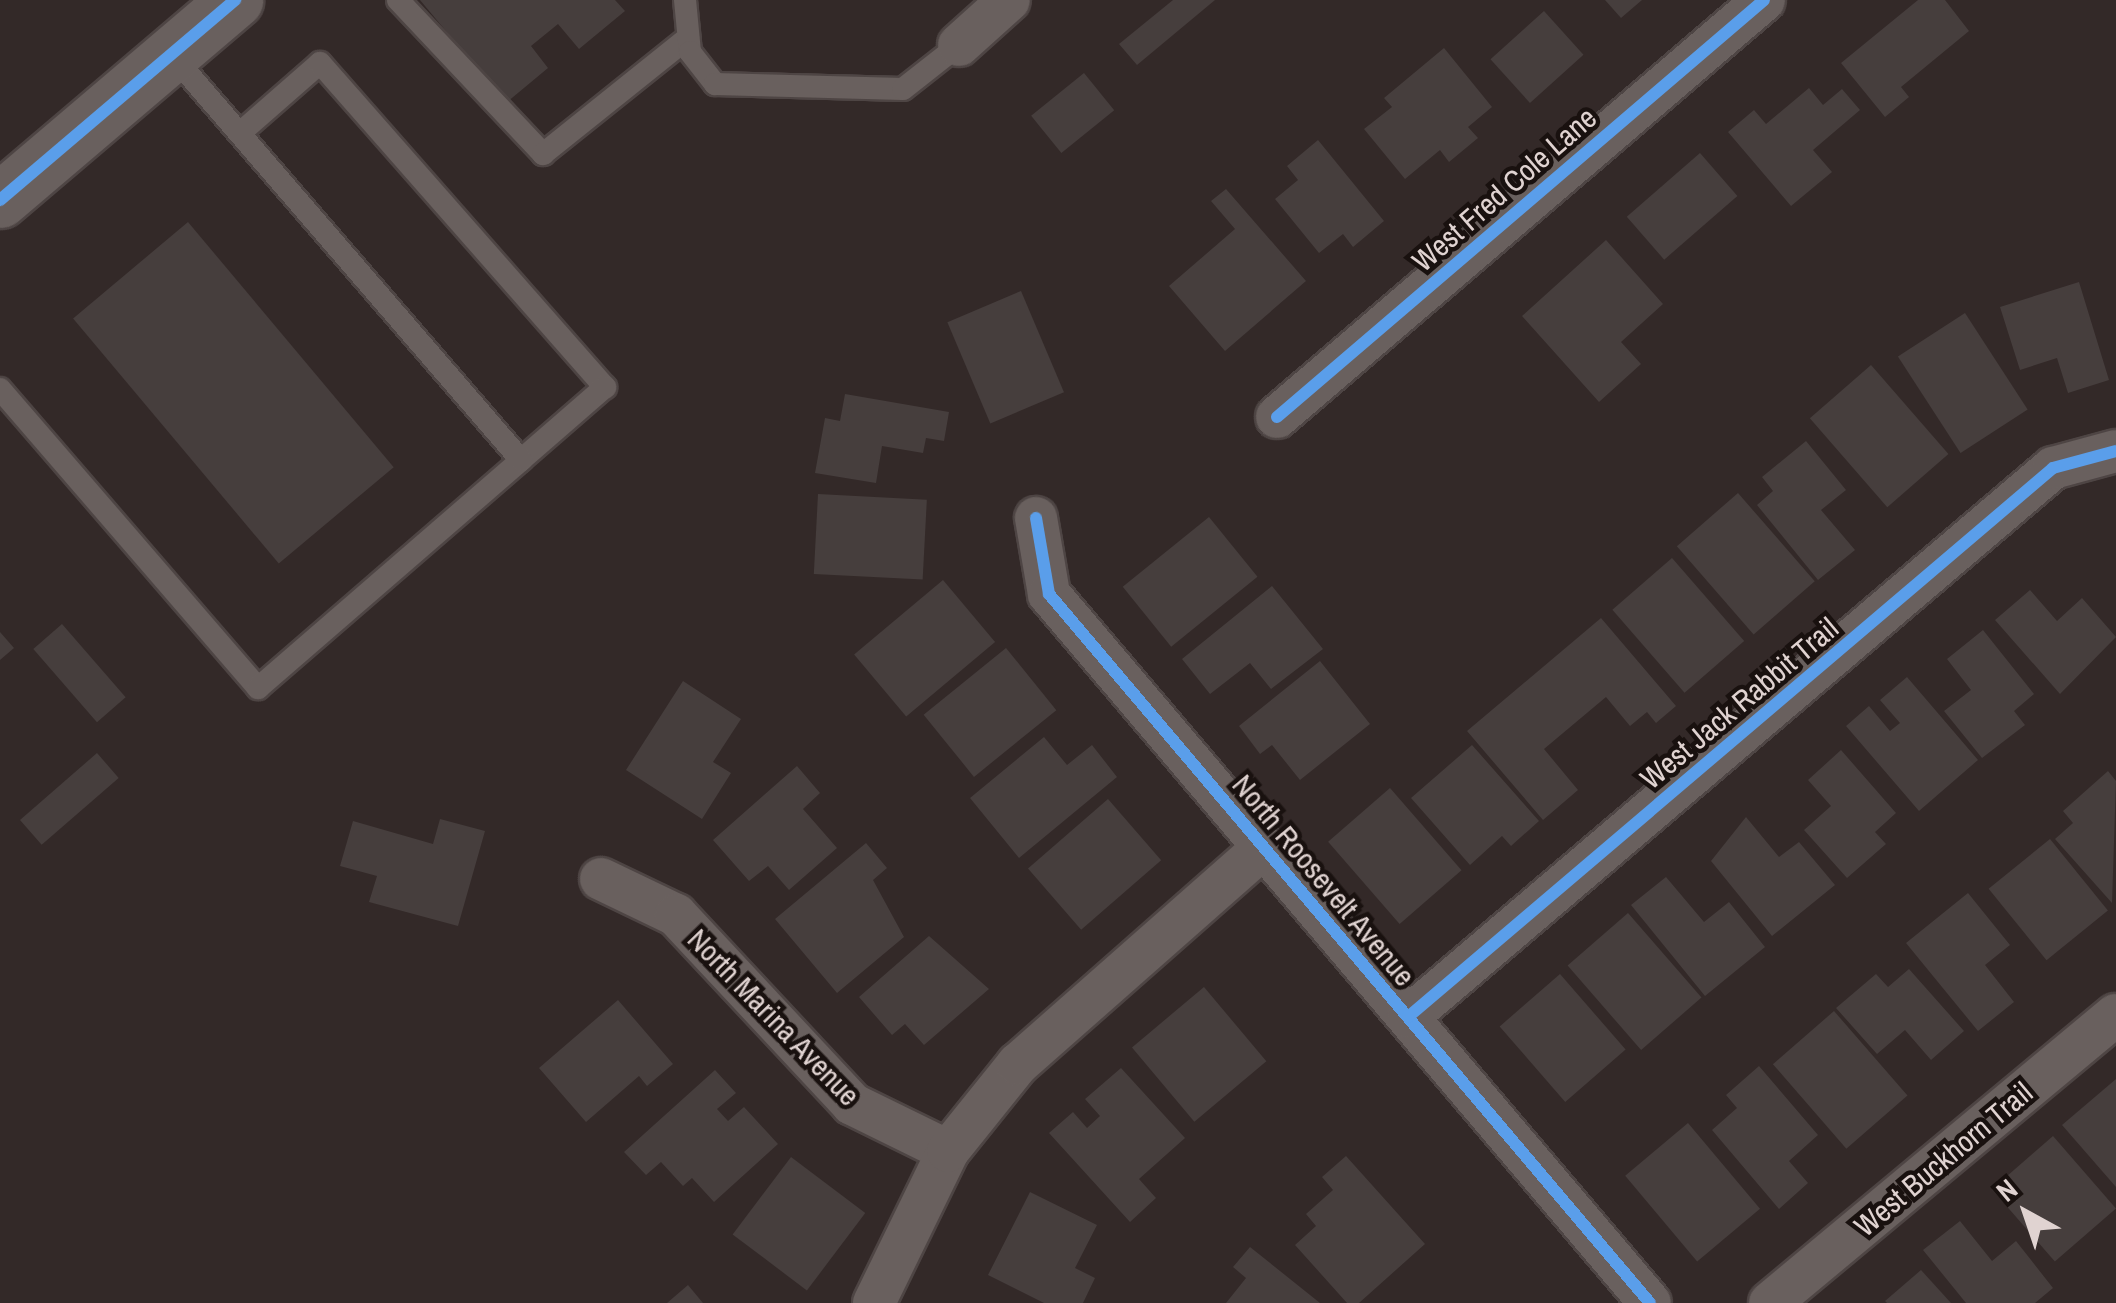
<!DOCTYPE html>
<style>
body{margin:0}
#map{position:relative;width:2116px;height:1303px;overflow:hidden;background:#332928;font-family:"Archivo Narrow",sans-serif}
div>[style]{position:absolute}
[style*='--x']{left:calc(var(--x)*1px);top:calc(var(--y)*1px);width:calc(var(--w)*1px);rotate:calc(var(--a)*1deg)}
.building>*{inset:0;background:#463e3d;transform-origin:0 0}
.roads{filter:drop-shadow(2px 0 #4e4544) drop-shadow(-2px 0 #4e4544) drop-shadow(0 2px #4e4544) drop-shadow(0 -2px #4e4544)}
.lane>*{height:22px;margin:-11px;padding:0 11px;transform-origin:11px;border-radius:11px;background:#69605e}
.street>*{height:42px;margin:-21px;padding:0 21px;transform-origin:21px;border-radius:21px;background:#69605e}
.secondary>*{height:55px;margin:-27.5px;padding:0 27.5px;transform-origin:27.5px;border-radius:27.5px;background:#69605e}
.cycleway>*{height:12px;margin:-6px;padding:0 6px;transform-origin:6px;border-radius:6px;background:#5a9eea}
span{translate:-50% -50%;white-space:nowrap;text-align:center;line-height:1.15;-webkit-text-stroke:9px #19110f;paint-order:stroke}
.street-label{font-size:30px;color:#e0d3d1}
.north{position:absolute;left:1976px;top:1163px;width:100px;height:100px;-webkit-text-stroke:8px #19110f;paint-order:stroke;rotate:320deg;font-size:28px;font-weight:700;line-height:40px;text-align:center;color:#e0d3d1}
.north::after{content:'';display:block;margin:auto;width:35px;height:45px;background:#e0d3d1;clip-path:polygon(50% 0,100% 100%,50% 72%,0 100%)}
</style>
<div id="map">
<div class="building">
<i style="clip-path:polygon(420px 0,615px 0,625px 11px,579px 49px,558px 24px,531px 46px,548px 68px,506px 103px)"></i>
<i style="clip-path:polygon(1173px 0,1215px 0,1137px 65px,1119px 44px)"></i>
<i style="clip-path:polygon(1605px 0,1642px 0,1621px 18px)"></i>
<i style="clip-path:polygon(1918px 0,1945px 0,1969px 31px,1901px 87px,1909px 97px,1885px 117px,1841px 63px)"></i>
<i style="left:1544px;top:11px;width:59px;height:72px;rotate:48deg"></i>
<i style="clip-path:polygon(1444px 48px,1492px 107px,1468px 127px,1478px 138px,1449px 162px,1440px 150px,1405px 179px,1364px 129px,1392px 107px,1384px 98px)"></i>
<i style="left:1084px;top:73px;width:48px;height:68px;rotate:51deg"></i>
<i style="clip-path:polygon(1809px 88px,1823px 105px,1842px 89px,1860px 110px,1813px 150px,1832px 172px,1791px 206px,1728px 132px,1754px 110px,1766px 124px)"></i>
<i style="clip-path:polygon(1318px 140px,1384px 221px,1353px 247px,1343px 234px,1319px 253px,1275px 199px,1298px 180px,1287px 166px)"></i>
<i style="left:1700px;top:153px;width:57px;height:97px;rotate:49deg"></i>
<i style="clip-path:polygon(1226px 189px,1306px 281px,1225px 351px,1169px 286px,1235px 229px,1211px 201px)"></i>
<i style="left:188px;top:222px;width:320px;height:150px;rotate:50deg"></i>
<i style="clip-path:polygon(1606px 240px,1663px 304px,1621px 342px,1641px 364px,1599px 402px,1522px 316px)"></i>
<i style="clip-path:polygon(2079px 282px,2109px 380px,2068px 393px,2057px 358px,2020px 370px,2000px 307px)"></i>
<i style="left:1021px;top:291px;width:110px;height:80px;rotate:67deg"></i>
<i style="left:1965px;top:313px;width:115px;height:80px;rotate:57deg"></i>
<i style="left:1871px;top:365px;width:118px;height:81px;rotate:49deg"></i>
<i style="clip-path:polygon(845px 394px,949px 412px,944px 441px,926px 438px,923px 453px,882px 446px,876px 483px,815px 473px,825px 418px,840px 421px)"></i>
<i style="clip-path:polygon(1806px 441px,1846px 490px,1821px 510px,1855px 550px,1818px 580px,1757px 505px,1773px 491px,1762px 477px)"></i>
<i style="left:1738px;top:493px;width:117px;height:81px;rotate:49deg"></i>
<i style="left:818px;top:494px;width:109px;height:80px;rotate:3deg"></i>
<i style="left:1209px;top:517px;width:77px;height:111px;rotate:51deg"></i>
<i style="left:1672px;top:558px;width:110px;height:79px;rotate:49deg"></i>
<i style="left:943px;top:580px;width:81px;height:116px;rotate:50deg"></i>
<i style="clip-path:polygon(1272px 586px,1323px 649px,1271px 689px,1250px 663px,1210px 694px,1182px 659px)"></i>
<i style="clip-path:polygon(2030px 590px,2057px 621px,2082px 598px,2116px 637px,2060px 694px,1995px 620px)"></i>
<i style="clip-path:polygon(1601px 618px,1676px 706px,1656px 723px,1647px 712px,1630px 726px,1606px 697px,1544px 749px,1578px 790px,1543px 820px,1467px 731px)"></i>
<i style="left:62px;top:624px;width:97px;height:38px;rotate:49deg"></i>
<i style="clip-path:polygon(1983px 630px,2034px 694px,2014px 711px,2025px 725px,1982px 758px,1944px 711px,1971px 690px,1947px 659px)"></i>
<i style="clip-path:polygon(0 632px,14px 648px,0 660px)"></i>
<i style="left:1006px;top:648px;width:80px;height:106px;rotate:51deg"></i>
<i style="clip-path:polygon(1320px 661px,1370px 724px,1300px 780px,1272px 745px,1260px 754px,1239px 726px)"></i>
<i style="clip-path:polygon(1907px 677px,1978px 760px,1919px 811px,1846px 726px,1869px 706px,1890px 731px,1900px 723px,1880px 700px)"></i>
<i style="clip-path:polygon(683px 681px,741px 719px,713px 762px,731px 773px,702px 819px,626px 770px)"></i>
<i style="clip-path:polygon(1044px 737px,1067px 765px,1092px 745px,1117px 777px,1019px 858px,970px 798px)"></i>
<i style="clip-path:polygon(1472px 745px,1539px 821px,1511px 846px,1502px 836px,1470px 865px,1411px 798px)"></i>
<i style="clip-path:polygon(1841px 750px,1896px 813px,1875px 832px,1886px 844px,1847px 878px,1804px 830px,1831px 806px,1808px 780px)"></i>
<i style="left:97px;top:753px;width:33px;height:102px;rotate:49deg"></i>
<i style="clip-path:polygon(797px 766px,820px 793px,803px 809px,837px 848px,789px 890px,768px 866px,749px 881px,713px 840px)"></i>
<i style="clip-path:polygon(2108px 771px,2116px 781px,2112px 903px,2055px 839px,2073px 823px,2063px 811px)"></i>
<i style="left:1390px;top:788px;width:109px;height:82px;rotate:49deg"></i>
<i style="left:1108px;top:799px;width:81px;height:106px;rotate:49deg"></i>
<i style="clip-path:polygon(1746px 817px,1779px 857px,1799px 842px,1835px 885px,1772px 936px,1711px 861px)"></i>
<i style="clip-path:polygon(440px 819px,485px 831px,458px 926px,369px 902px,377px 876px,340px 866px,353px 821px,433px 844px)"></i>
<i style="left:2050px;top:839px;width:92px;height:79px;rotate:51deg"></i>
<i style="clip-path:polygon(866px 843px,887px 868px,873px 880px,904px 937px,837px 993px,775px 919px)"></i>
<i style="clip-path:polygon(1666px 877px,1704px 922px,1729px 902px,1765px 947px,1705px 996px,1631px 905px)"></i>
<i style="clip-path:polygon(1968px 893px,2010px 945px,1985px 965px,2014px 1002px,1978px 1031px,1906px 943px)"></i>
<i style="left:1628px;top:913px;width:112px;height:80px;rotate:49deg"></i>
<i style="clip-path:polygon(929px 936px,989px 989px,924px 1045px,905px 1024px,892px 1035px,859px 997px)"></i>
<i style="clip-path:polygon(1909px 969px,1964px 1031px,1931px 1060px,1905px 1030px,1877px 1054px,1836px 1008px,1876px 974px,1888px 987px)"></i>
<i style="left:1560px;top:974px;width:100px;height:80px;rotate:49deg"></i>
<i style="left:1204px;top:987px;width:97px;height:94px;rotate:50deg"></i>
<i style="clip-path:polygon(618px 1000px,673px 1064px,647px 1086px,639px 1076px,586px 1122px,539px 1068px)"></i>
<i style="left:1834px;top:1011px;width:112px;height:81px;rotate:49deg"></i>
<i style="clip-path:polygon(1759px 1066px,1818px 1135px,1789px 1161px,1808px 1183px,1779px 1209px,1712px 1130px,1737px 1108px,1726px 1095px)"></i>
<i style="clip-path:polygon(1121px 1068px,1185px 1138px,1139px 1179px,1156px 1198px,1130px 1222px,1049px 1133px,1073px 1112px,1087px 1128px,1100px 1116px,1085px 1099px)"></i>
<i style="clip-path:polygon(715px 1070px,736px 1093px,717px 1109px,728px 1121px,744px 1107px,778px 1144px,714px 1202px,692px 1178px,683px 1186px,661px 1162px,646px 1175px,624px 1152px)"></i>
<i style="clip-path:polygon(2116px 1079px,2116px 1187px,2062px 1125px)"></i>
<i style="left:1688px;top:1123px;width:112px;height:82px;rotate:50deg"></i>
<i style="left:2053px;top:1136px;width:96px;height:81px;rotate:49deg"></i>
<i style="clip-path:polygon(1346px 1156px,1425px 1244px,1359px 1303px,1347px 1303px,1295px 1245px,1316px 1226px,1306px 1214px,1333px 1190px,1322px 1177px)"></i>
<i style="left:791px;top:1157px;width:93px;height:97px;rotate:37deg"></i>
<i style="clip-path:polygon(1030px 1192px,1097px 1225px,1075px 1268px,1095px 1278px,1083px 1303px,1044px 1303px,988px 1275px)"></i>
<i style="clip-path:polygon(1960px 1221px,1992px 1261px,2016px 1241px,2053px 1288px,2035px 1303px,1966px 1303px,1923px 1250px)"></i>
<i style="clip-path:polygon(1250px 1247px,1320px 1303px,1226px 1303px,1246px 1278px,1233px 1267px)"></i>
<i style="clip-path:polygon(1921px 1270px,1951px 1303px,1887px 1303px,1885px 1301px)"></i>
<i style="clip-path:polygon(688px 1285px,703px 1303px,667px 1303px)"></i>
</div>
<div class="roads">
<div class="lane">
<i style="--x:398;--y:0;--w:212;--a:46.7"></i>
<i style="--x:543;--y:154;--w:186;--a:-38.7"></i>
<i style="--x:685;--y:0;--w:52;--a:84.5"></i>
<i style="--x:690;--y:52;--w:41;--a:52"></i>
<i style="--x:715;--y:84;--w:188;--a:1.5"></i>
<i style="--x:903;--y:89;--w:71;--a:-38.2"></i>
<i style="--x:240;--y:133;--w:106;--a:-41.2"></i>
<i style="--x:320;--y:63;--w:432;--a:48.7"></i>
<i style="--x:605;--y:387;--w:111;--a:139"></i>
<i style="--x:0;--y:389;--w:395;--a:49.2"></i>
<i style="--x:258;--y:688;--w:348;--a:-40.9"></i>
<i style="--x:521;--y:460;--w:536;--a:-130.76"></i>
</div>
<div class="street">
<i style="--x:959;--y:45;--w:67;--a:-42"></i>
<i style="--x:1277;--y:417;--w:641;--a:-40.57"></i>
<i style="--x:1036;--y:518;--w:77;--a:80.3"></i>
<i style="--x:1049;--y:594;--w:929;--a:49.71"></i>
<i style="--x:601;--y:879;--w:83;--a:25.6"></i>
<i style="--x:676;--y:915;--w:258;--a:47"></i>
<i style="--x:852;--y:1104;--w:107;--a:26.1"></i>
<i style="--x:1408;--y:1017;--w:847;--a:-40.4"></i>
<i style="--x:2053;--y:468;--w:65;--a:-15.1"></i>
<i style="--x:874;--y:1303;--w:169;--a:-64"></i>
<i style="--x:948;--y:1151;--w:112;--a:-51.2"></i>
<i style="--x:1018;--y:1064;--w:328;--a:-41.4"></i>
<i style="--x:1770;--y:1303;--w:450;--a:-39.8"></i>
</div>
<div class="secondary">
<i style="--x:0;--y:200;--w:309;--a:-40.4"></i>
</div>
</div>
<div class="cycleway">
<i style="--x:0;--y:200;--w:309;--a:-40.4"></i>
<i style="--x:1277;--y:417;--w:641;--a:-40.57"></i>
<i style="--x:1036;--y:518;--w:77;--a:80.3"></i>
<i style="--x:1049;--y:594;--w:929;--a:49.71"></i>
<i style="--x:1408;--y:1017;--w:847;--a:-40.4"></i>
<i style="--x:2053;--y:468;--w:65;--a:-15.1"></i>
</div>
<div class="street-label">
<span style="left:1504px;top:189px;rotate:-41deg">West Fred Cole Lane</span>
<span style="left:1739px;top:703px;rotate:-40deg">West Jack Rabbit Trail</span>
<span style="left:1324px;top:880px;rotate:50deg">North Roosevelt Avenue</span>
<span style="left:774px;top:1017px;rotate:46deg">North Marina Avenue</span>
<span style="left:1943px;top:1159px;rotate:-40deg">West Buckhorn Trail</span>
</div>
<div class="north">N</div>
</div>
